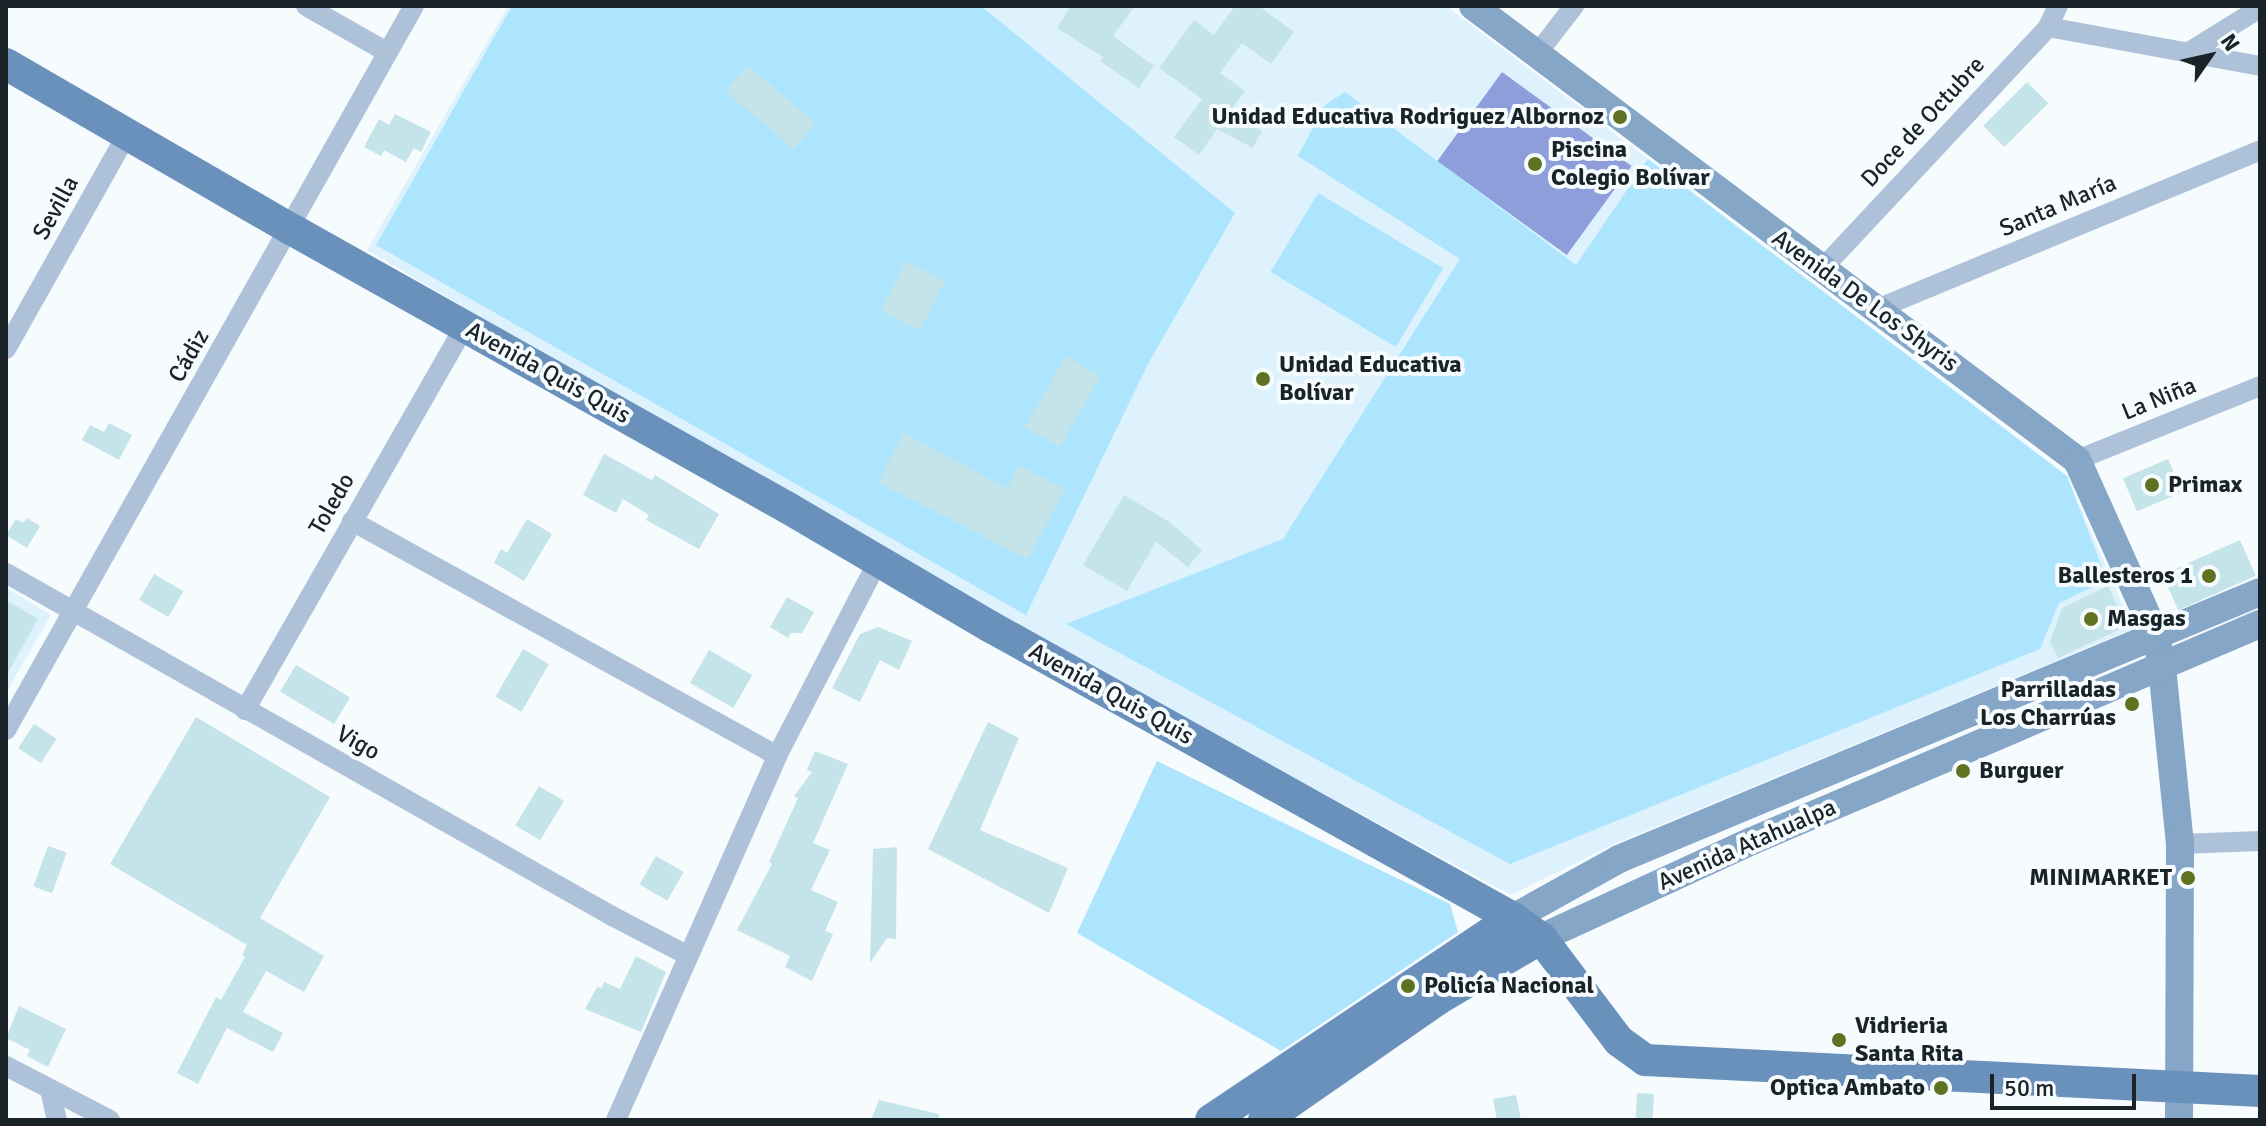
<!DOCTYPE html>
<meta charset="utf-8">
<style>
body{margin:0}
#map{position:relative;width:2266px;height:1126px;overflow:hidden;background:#f6fbfe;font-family:Signika,sans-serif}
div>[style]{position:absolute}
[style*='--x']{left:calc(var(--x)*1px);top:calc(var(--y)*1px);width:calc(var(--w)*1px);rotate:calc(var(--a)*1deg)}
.built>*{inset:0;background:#ddf2fd}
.green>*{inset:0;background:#ade4fe;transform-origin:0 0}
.water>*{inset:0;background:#8d9eda;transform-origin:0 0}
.building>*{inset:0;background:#c4e4e9;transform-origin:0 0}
.street>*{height:20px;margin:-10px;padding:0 10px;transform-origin:10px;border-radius:10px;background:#adc2d9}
.secondary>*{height:28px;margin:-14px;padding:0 14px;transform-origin:14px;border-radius:14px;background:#86a6c8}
.primary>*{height:32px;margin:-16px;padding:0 16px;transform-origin:16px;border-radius:16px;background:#6a91bb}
.dots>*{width:22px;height:22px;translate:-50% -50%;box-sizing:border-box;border:4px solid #f6fbfe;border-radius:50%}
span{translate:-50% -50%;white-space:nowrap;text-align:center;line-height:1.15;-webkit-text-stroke:8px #f6fbfe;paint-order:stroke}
.poi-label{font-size:24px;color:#192328;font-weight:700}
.right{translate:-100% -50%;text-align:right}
.left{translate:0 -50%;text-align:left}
.street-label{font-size:24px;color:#192328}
.frame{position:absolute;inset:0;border:8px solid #192328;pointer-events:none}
.north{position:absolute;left:2170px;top:16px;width:80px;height:80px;-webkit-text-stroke:6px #f6fbfe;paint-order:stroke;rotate:56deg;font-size:22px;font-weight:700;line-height:32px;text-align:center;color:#192328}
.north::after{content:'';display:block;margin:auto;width:28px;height:36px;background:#192328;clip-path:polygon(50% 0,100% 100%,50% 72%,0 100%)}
.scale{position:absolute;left:1990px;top:1074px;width:146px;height:36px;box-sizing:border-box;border:4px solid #192328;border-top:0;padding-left:10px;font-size:24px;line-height:28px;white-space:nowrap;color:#192328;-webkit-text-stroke:6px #f6fbfe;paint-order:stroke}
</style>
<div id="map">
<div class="built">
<i style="clip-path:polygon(508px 6px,1446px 6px,2067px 476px,2133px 629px,1612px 845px,1511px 895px,932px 582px,367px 250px)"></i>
<i style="clip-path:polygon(6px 588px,51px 615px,6px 693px)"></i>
</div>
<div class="green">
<i style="clip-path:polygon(512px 6px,981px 6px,1235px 213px,1149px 362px,1026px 615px,376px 245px)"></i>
<i style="clip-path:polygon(1345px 92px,1576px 265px,1648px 159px,2067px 476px,2107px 580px,2059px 603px,2040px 649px,1510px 864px,1066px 624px,1283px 539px,1460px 259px,1298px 156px,1325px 105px)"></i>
<i style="left:1318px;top:193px;width:146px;height:92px;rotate:31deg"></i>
<i style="clip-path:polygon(1157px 761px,1450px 904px,1458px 932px,1281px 1051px,1077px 933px)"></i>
</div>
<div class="water">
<i style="left:1502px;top:72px;width:160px;height:110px;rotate:36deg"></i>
</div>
<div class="building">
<i style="clip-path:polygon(1071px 6px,1135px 6px,1113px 36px,1154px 66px,1139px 88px,1100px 61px,1103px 57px,1057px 28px)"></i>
<i style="clip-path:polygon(1235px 6px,1259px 6px,1294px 32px,1271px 64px,1242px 43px,1220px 73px,1245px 91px,1229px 113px,1262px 131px,1253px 148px,1217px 129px,1199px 155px,1174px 137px,1202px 99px,1159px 68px,1194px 20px,1214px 35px)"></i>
<i style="left:747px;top:65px;width:90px;height:34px;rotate:40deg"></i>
<i style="left:2027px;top:82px;width:30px;height:62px;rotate:45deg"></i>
<i style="clip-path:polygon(395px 114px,431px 132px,421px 152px,414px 148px,406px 162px,384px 150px,381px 156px,364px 147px,379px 119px,389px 125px)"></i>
<i style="left:906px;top:261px;width:44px;height:56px;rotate:27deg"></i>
<i style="left:1066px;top:356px;width:40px;height:82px;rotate:30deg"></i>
<i style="clip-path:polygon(109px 423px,132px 435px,119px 460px,82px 440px,90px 425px,104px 432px)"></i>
<i style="clip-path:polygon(903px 433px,1007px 488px,1019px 465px,1065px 489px,1028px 559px,878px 483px)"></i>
<i style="clip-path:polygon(604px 454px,652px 480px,655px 475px,719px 514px,699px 549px,646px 520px,649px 515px,623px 499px,616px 513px,583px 495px)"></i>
<i style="left:2168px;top:459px;width:36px;height:49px;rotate:67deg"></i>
<i style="clip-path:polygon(1124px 495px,1168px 521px,1202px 550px,1188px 567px,1156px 542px,1127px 591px,1083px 565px)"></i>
<i style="clip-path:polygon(27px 518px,40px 526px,27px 548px,6px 535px,16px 519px,23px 523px)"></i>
<i style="clip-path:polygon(527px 519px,552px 534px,524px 581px,494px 563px,501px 549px,507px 553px)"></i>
<i style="left:2240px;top:540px;width:39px;height:85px;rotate:66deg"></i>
<i style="left:154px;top:574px;width:34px;height:30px;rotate:30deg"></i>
<i style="clip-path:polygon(2108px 586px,2127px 626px,2058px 658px,2050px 642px,2062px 608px)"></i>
<i style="clip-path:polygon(787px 597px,814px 612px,802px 633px,791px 633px,788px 638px,770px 627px)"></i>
<i style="clip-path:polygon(6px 600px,38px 619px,6px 676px)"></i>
<i style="clip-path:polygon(878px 627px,912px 641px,899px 670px,880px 660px,860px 702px,832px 688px,860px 634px)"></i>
<i style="left:523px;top:649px;width:30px;height:55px;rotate:30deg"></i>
<i style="left:709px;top:650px;width:50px;height:38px;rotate:30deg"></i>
<i style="left:296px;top:665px;width:63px;height:31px;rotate:31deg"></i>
<i style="clip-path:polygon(196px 717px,330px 797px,260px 918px,324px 956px,304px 992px,266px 971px,243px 1012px,283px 1033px,273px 1052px,227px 1028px,198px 1084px,177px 1073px,216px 997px,221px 1000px,245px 957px,242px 955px,247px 945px,110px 864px)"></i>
<i style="clip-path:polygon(988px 722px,1019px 738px,980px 830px,1068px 868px,1049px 913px,928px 849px)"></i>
<i style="left:34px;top:724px;width:27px;height:29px;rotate:33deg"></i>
<i style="clip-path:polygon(815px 751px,848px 764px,813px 843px,830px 850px,811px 890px,838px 902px,825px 931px,833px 934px,812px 981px,785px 967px,790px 956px,737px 930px,772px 864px,769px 862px,798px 798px,794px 796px,812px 772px,807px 770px)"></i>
<i style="left:539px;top:786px;width:29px;height:46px;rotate:31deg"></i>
<i style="left:48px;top:846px;width:20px;height:43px;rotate:20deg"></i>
<i style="clip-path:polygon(897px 847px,896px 939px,887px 938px,870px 963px,873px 849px)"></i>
<i style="left:656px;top:856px;width:32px;height:33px;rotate:30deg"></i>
<i style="clip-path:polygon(636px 956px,666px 972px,641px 1032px,585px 1009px,597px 987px,602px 988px,604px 982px,620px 989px)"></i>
<i style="clip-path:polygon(19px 1006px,66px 1029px,48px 1067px,27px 1056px,30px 1050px,6px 1038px)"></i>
<i style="left:1637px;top:1093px;width:17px;height:27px;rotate:3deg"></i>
<i style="clip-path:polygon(1516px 1095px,1521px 1120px,1497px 1120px,1493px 1099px)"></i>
<i style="clip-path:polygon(879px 1100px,939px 1114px,938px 1120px,871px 1120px)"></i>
</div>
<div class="street">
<i style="--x:306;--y:6;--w:93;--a:29.6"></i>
<i style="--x:2048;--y:27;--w:216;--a:10.4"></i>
<i style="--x:2189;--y:52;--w:84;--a:-31.8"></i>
<i style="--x:1537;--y:54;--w:61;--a:-52.4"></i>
<i style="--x:1821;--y:270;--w:333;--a:-46.9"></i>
<i style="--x:2048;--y:27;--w:23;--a:-65"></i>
<i style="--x:1877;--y:309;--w:415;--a:-22.5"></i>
<i style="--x:6;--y:349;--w:247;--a:-60.6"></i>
<i style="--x:2077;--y:460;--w:197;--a:-22"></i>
<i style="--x:352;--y:521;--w:486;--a:28.9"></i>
<i style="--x:6;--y:573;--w:696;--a:29.51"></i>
<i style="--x:612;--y:916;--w:85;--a:27.5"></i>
<i style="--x:245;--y:710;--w:443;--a:-60.2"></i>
<i style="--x:6;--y:730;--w:831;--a:-60.6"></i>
<i style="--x:2180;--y:844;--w:80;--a:-2.1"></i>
<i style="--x:6;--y:1066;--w:117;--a:27.4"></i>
<i style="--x:50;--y:1090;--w:31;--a:77"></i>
<i style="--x:616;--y:1120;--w:398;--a:-66.1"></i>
<i style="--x:777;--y:756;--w:220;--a:-62.6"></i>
</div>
<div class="secondary">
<i style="--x:1473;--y:6;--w:756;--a:36.93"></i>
<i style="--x:2077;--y:460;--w:193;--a:65.8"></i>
<i style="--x:2156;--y:636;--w:32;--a:79"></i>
<i style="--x:2162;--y:667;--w:178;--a:84.2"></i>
<i style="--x:2180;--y:844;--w:276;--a:90.2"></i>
<i style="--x:1513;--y:918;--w:121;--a:-29.1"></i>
<i style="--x:1619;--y:859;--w:694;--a:-22.61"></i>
<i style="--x:1541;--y:938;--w:232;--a:-24.7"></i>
<i style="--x:1752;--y:841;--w:552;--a:-23.13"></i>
</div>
<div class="primary">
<i style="--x:6;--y:64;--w:329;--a:30.1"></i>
<i style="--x:291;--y:229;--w:570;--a:29.31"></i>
<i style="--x:788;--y:508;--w:235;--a:30.4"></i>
<i style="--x:991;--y:627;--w:598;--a:29.14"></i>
<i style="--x:1513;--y:918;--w:34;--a:36"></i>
<i style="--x:1541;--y:938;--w:129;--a:52.9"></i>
<i style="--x:1619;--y:1041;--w:32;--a:36"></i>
<i style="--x:1645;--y:1060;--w:616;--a:2.89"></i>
<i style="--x:1211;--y:1120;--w:363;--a:-33.8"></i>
<i style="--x:1264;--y:1120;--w:212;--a:-34.8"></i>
<i style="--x:1438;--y:999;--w:120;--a:-30.6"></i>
</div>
<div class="dots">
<i style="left:1620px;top:117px;background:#5f7221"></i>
<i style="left:1535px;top:164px;background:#5f7221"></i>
<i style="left:1263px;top:379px;background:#5f7221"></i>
<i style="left:2152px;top:485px;background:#5f7221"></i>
<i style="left:2209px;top:576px;background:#5f7221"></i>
<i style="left:2091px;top:619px;background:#5f7221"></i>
<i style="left:2132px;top:704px;background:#5f7221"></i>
<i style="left:1963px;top:771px;background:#5f7221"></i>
<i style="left:2188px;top:878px;background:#5f7221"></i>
<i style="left:1408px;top:986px;background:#5f7221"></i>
<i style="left:1839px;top:1040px;background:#5f7221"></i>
<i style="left:1941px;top:1088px;background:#5f7221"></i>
</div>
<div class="poi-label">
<span class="right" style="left:1604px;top:117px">Unidad Educativa Rodriguez Albornoz</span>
<span class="left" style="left:1551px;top:164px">Piscina<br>Colegio Bolívar</span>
<span class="left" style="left:1279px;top:379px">Unidad Educativa<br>Bolívar</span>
<span class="left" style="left:2168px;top:485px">Primax</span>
<span class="right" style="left:2193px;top:576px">Ballesteros 1</span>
<span class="left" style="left:2107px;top:619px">Masgas</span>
<span class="right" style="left:2116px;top:704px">Parrilladas<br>Los Charrúas</span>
<span class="left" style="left:1979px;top:771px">Burguer</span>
<span class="right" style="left:2172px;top:878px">MINIMARKET</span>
<span class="left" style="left:1424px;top:986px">Policía Nacional</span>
<span class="left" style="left:1855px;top:1040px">Vidrieria<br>Santa Rita</span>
<span class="right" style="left:1925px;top:1088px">Optica Ambato</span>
</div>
<div class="street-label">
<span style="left:1923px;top:122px;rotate:-47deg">Doce de Octubre</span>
<span style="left:2058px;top:206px;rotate:-23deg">Santa María</span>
<span style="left:56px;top:208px;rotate:-61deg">Sevilla</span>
<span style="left:1865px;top:301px;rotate:36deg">Avenida De Los Shyris</span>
<span style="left:189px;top:356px;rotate:-60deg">Cádiz</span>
<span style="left:548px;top:373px;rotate:29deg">Avenida Quis Quis</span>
<span style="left:2159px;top:399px;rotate:-22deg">La Niña</span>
<span style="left:332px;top:504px;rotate:-60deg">Toledo</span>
<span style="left:1111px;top:694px;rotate:29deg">Avenida Quis Quis</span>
<span style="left:358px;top:743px;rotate:29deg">Vigo</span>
<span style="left:1747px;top:845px;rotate:-24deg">Avenida Atahualpa</span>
</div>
<div class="frame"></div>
<div class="north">N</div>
<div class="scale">50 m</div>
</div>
